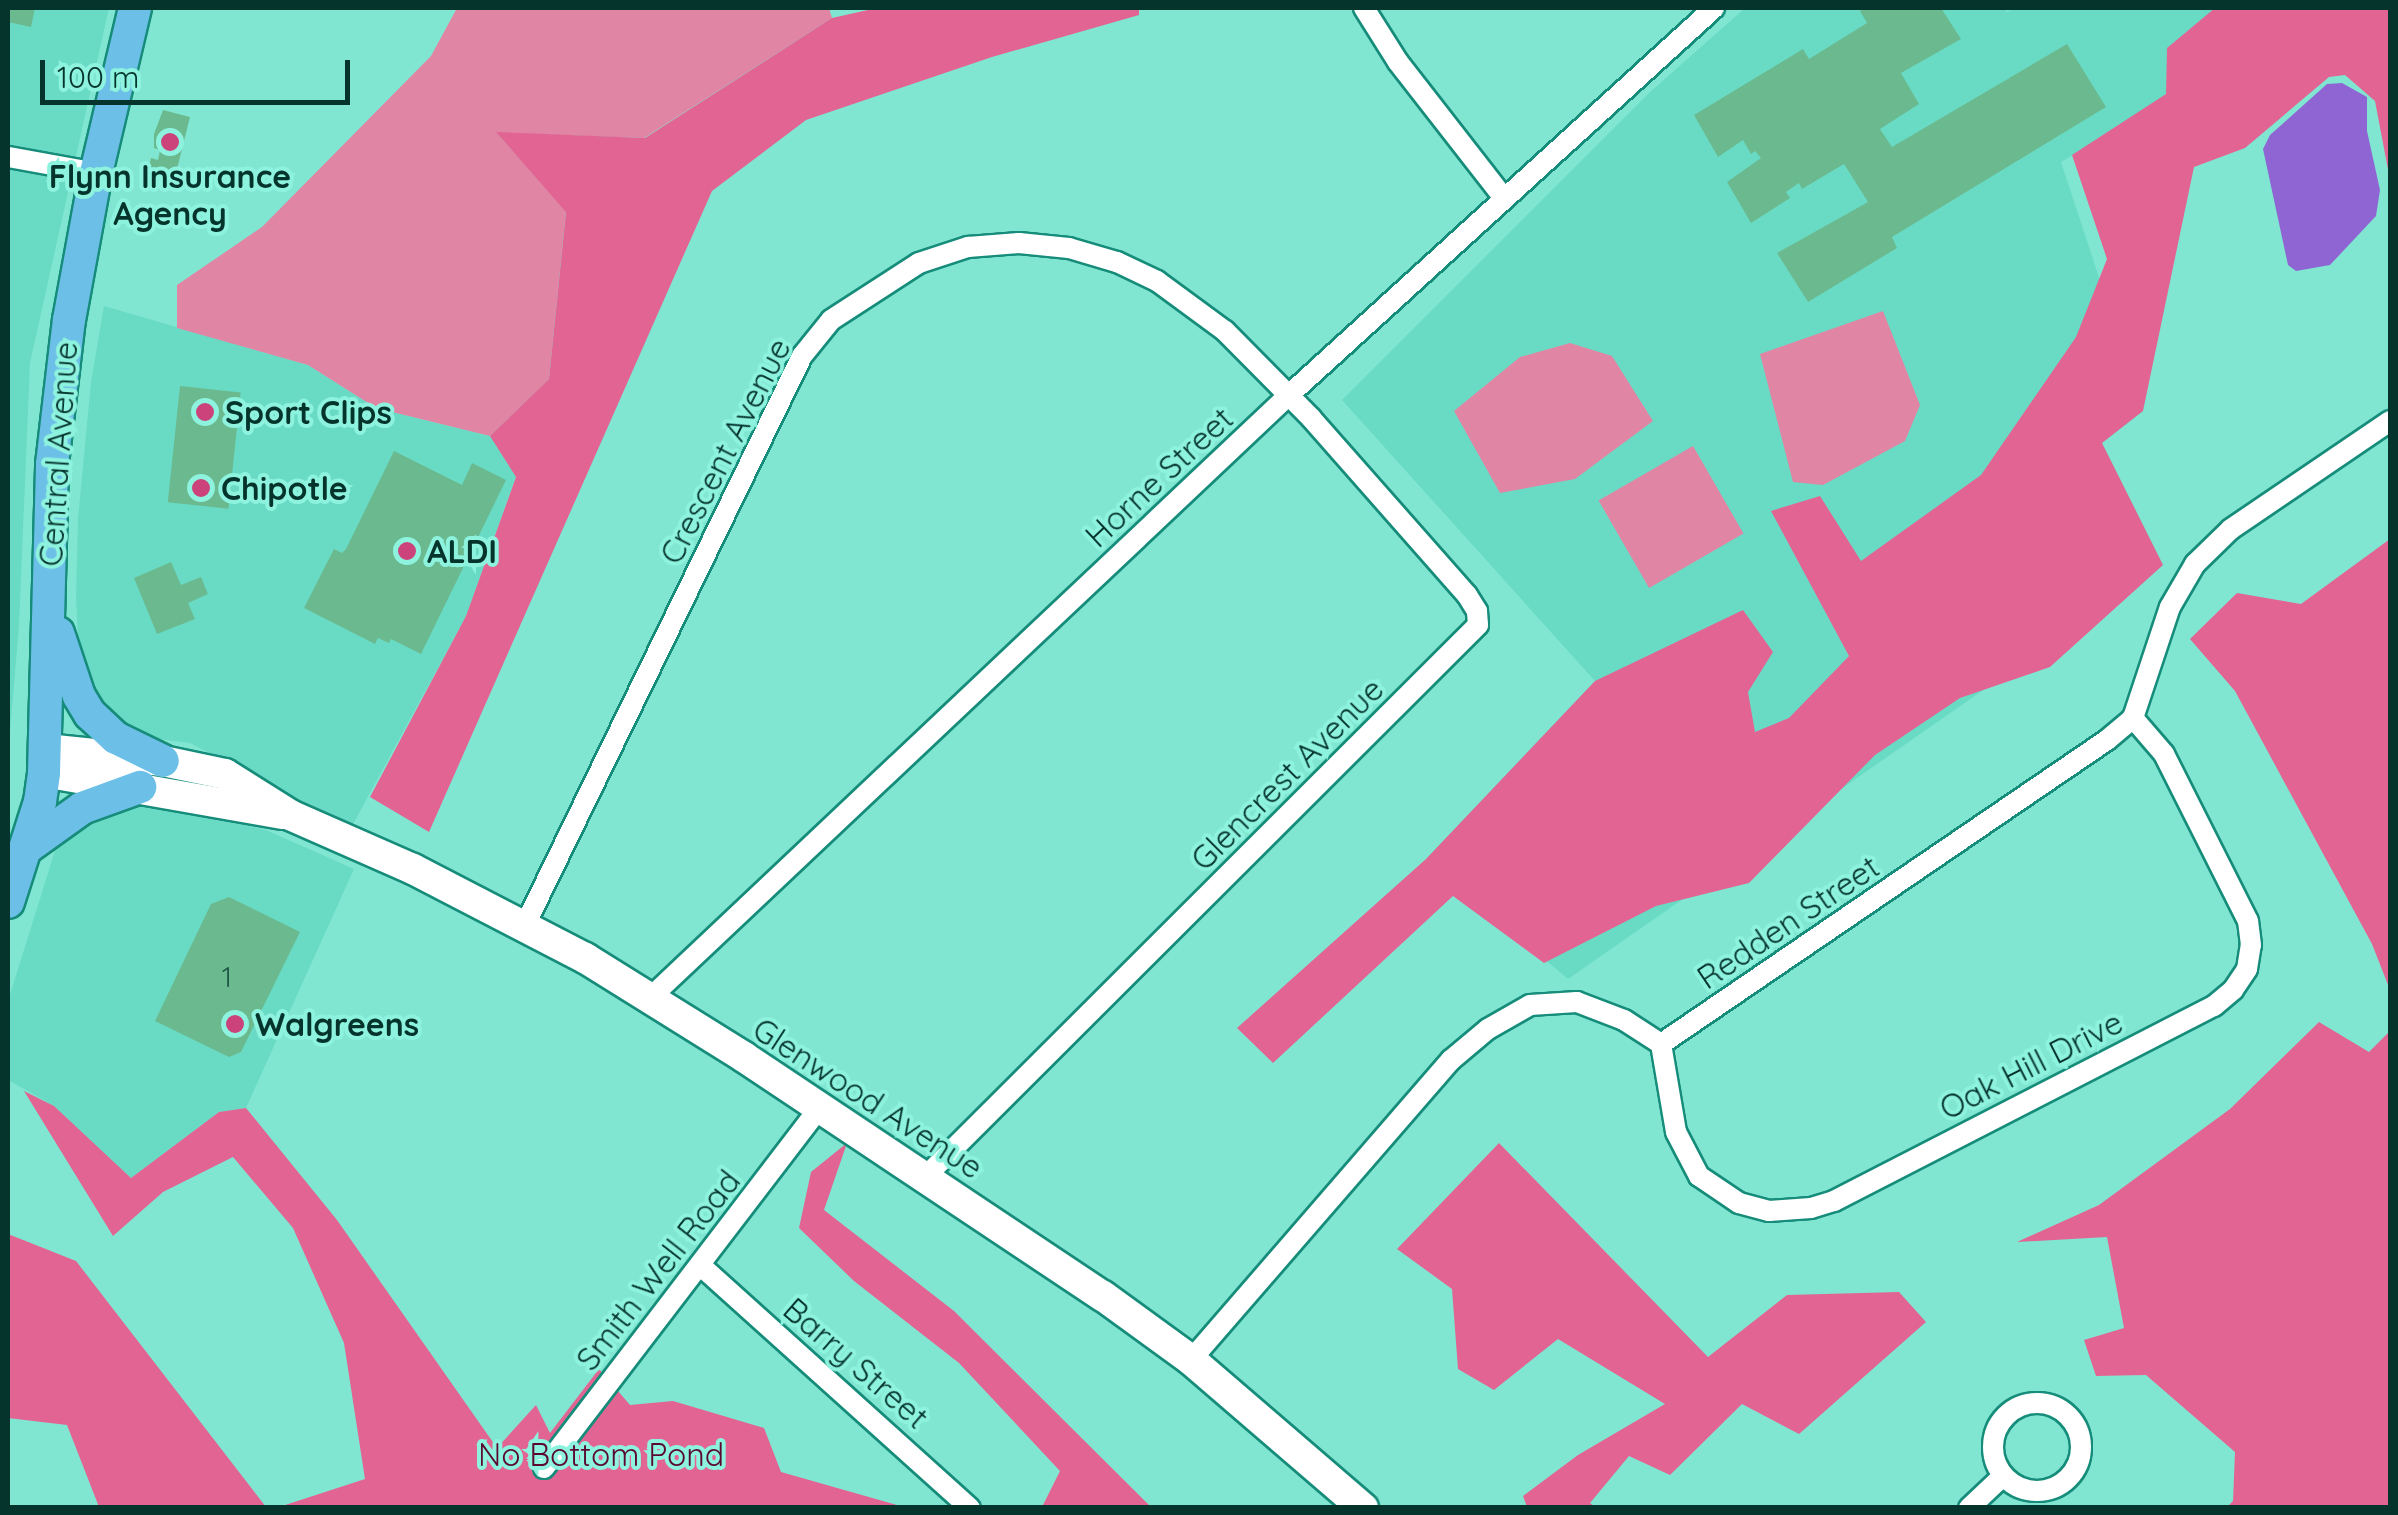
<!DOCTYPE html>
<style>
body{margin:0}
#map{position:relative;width:2398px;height:1515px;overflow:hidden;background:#81e6d1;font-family:Quicksand,sans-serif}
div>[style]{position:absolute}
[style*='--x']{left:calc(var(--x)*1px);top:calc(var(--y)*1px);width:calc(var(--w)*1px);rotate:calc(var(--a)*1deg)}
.built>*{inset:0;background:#69dbc5}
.green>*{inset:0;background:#e185a4;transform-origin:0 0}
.forest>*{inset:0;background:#e26493}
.water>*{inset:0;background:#8f65d3}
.building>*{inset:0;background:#6bba8f;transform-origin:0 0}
.roads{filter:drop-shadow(2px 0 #168c7a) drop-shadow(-2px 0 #168c7a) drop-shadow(0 2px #168c7a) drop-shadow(0 -2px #168c7a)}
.street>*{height:20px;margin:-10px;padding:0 10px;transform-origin:10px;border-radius:10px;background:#fff}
.street>.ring{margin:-10px;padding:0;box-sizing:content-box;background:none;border:20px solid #fff;border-radius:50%}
.secondary>*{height:30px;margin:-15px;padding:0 15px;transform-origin:15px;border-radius:15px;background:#fff}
.primary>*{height:32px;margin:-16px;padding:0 16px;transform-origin:16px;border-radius:16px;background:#6cbfe6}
.dots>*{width:28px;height:28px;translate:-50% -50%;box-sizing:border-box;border:5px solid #8ef3de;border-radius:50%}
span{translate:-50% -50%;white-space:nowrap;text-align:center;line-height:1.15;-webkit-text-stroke:8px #8ef3de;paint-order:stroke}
.number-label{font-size:28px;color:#1e5646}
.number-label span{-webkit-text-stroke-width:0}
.poi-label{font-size:32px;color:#05342d;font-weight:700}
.left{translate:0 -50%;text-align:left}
.street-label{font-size:32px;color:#05342d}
.park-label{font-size:32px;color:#5a082f}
.frame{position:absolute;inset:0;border:10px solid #05342d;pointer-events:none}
.scale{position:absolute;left:40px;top:60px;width:310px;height:45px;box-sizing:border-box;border:5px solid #05342d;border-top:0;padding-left:12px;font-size:30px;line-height:35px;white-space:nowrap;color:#05342d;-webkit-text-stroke:8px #8ef3de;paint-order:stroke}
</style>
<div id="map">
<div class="built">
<i style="clip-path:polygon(8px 8px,109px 8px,30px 363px,19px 626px,8px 756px)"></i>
<i style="clip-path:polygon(1745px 8px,2004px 8px,2007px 12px,2015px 8px,2243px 8px,2258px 45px,2061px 162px,2143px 411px,2102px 443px,2163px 565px,1568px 979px,1426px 859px,1595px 681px,1342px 400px,1650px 92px)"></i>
<i style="clip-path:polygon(104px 306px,308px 365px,376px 408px,490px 436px,516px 476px,466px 616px,351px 828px,190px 743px,124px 735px,82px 705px,76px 599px,78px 519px,91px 382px)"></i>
<i style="clip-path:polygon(129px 804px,180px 808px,266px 830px,354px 869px,246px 1108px,219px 1112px,131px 1178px,54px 1106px,8px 1080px,8px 1001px,58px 841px,92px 811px)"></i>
</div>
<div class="green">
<i style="clip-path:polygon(457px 8px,829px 8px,832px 18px,644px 138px,497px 133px,566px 211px,549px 379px,490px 436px,376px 408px,308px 365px,177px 328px,177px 285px,262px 227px,431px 56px)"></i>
<i style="clip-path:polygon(1883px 311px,1920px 405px,1905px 441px,1823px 485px,1793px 482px,1760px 354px)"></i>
<i style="clip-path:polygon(1570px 343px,1612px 356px,1653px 421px,1575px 479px,1500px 493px,1454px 411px,1520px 357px)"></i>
<i style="left:1693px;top:446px;width:101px;height:109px;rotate:60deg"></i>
</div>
<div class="forest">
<i style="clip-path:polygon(877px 8px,1139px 8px,1139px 15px,992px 57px,806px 120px,712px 191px,429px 832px,370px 797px,466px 616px,516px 477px,490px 436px,549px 379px,566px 212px,496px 132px,645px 138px,832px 18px)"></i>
<i style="clip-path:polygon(2215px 8px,2390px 8px,2390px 180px,2375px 101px,2345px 75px,2329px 77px,2245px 148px,2194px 167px,2143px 411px,2102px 443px,2163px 565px,2050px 667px,1960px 698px,1875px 755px,1749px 883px,1656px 906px,1544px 963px,1453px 896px,1273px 1063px,1237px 1028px,1426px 859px,1595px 681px,1743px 610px,1773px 652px,1748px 692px,1755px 732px,1789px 718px,1849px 656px,1771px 511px,1820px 496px,1861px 561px,1981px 475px,2076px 337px,2107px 259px,2072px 155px,2166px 94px,2167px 48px)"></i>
<i style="clip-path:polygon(2390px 539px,2390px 990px,2372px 944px,2235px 691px,2190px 639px,2237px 593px,2301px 604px)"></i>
<i style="clip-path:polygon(2319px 1022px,2369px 1052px,2390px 1031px,2390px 1507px,2227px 1507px,2233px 1501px,2235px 1452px,2146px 1375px,2096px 1376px,2084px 1340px,2124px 1328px,2107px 1237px,2017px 1242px,2099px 1205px,2230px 1109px)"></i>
<i style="clip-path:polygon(24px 1091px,54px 1106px,131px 1178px,219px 1112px,246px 1108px,337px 1220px,497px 1448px,536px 1405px,550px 1433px,599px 1369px,630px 1405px,673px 1401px,764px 1428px,781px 1472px,904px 1507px,279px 1507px,365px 1479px,344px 1343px,293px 1228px,233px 1157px,163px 1192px,113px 1236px)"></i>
<i style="clip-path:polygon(847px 1143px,824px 1210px,954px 1311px,1151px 1507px,1042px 1507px,1060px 1471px,959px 1363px,854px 1281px,799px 1228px,811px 1172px)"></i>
<i style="clip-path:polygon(1499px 1143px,1708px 1357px,1787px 1295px,1899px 1292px,1926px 1322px,1799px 1434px,1742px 1404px,1670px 1475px,1629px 1456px,1590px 1503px,1595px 1507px,1527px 1507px,1523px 1496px,1578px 1455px,1665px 1404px,1558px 1339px,1494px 1390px,1458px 1369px,1452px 1289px,1397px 1249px)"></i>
<i style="clip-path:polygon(8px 1234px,76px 1261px,266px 1507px,99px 1507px,67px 1425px,8px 1418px)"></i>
</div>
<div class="water">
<i style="clip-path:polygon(2342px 83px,2367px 97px,2367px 131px,2380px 190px,2376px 216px,2330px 265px,2296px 271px,2288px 265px,2263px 149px,2270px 135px,2327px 84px)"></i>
</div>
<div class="building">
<i style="clip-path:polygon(8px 8px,35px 8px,31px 27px,8px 22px)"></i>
<i style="clip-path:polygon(1865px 8px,1941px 8px,1961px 39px,1901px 73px,1919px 104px,1880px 129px,1892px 147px,2067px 44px,2106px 107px,1892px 237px,1897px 248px,1808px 302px,1777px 253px,1868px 202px,1844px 164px,1802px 189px,1799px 183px,1786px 192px,1790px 198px,1751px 223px,1727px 182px,1761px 158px,1755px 151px,1751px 154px,1743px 140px,1718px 157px,1694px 115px,1803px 49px,1809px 59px,1867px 23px,1860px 11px)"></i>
<i style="clip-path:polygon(163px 110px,190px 117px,174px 181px,147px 175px,151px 158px,158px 160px,160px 150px,154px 148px,154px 134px)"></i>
<i style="left:180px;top:386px;width:61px;height:117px;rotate:6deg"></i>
<i style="clip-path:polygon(394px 451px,462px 485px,472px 463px,506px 480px,421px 654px,391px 639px,389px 643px,378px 638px,375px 644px,304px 608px,334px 549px,342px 553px,346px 549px)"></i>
<i style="clip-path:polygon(171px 562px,181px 585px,201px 577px,208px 594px,188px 603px,195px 619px,157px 634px,134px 578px)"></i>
<i style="clip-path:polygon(229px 897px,300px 932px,241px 1052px,229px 1057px,155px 1021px,211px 904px)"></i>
</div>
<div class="roads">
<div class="street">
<i style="--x:1364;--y:8;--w:64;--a:57.8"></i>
<i style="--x:1398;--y:62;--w:171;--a:52.1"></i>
<i style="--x:8;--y:157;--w:89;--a:10.3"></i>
<i style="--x:525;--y:925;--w:633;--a:-64.04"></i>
<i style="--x:802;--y:356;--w:46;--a:-51.1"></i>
<i style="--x:831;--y:320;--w:105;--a:-32.9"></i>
<i style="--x:919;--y:263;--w:52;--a:-18.1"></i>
<i style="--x:968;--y:247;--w:51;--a:-4.5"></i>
<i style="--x:1019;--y:243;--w:50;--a:5.7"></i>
<i style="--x:1069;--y:248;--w:50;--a:16.3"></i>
<i style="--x:1117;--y:262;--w:44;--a:25.4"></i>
<i style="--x:1157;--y:281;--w:84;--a:36.3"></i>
<i style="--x:1225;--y:331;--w:122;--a:45.3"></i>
<i style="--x:1311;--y:418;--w:236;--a:48.6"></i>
<i style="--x:1467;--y:595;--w:19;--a:58"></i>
<i style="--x:1477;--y:611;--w:14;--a:86"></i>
<i style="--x:1478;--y:625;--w:781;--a:135.05"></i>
<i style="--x:651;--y:997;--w:877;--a:-43.34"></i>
<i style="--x:1289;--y:395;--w:575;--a:-42.32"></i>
<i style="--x:1661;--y:1044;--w:89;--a:80.3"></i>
<i style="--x:1676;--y:1132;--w:50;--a:62.4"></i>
<i style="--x:1699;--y:1176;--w:48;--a:34"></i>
<i style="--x:1739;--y:1203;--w:31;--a:15"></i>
<i style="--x:1769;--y:1211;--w:42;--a:-4.1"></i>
<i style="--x:1811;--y:1208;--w:24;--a:-17"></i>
<i style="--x:1834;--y:1201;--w:427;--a:-27.2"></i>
<i style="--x:2214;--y:1006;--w:25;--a:-40"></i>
<i style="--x:2233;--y:990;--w:25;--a:-56"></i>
<i style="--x:2247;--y:969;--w:24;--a:-81"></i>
<i style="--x:2251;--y:945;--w:24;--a:-97"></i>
<i style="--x:2248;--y:921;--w:187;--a:-116.7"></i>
<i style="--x:2164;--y:754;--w:48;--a:-130.7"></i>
<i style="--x:1661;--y:1044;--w:540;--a:-34.28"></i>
<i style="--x:2107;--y:740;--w:34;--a:-40"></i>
<i style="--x:2133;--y:718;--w:117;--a:-71.6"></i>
<i style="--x:2170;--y:607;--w:50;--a:-59.8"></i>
<i style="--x:2195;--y:564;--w:50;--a:-44.2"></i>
<i style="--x:2231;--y:529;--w:192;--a:-34.2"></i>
<i style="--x:700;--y:1265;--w:363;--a:42"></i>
<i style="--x:1191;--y:1360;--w:397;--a:-49.1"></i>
<i style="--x:1451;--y:1060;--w:48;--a:-40"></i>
<i style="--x:1488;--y:1029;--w:48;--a:-29.7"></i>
<i style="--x:1530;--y:1005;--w:47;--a:-3.7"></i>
<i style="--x:1577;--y:1002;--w:50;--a:21"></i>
<i style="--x:1624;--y:1020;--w:44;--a:33"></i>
<i class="ring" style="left:1993px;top:1403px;width:68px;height:68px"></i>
<i style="--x:544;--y:1468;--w:453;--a:-52.6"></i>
<i style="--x:1969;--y:1508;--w:47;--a:-43.3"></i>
</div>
<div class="secondary">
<i style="--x:46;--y:749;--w:118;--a:5.9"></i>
<i style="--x:163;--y:761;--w:63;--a:11.8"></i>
<i style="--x:225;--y:774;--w:77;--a:32.2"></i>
<i style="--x:290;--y:815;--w:134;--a:23.7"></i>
<i style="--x:413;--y:869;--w:194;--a:27.4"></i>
<i style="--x:585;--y:958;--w:187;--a:31.9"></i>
<i style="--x:744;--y:1057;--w:431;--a:33.7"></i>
<i style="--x:1103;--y:1296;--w:109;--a:36"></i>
<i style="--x:1191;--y:1360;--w:227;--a:40.7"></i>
<i style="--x:44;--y:772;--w:242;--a:10"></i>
</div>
<div class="primary">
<i style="--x:58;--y:633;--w:66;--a:71.6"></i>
<i style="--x:79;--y:696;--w:21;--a:59"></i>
<i style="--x:90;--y:714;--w:35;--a:43"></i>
<i style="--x:116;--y:738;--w:52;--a:26.1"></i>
<i style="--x:25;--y:849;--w:70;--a:-35.7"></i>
<i style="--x:82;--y:808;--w:62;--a:-19.9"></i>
<i style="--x:8;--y:902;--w:105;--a:-72.3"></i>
<i style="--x:40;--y:802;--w:30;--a:-82"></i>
<i style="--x:44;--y:772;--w:308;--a:-88.5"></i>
<i style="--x:52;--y:464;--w:145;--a:-83.3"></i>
<i style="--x:69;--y:320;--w:149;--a:-79.6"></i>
<i style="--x:96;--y:173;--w:170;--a:-76.7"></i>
</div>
</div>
<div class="dots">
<i style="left:170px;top:142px;background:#cc427b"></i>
<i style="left:205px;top:412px;background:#cc427b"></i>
<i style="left:201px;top:488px;background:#cc427b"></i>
<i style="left:407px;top:551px;background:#cc427b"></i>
<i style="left:235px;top:1024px;background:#cc427b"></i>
</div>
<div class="number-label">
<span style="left:227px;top:977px">1</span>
</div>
<div class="poi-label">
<span style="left:170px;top:195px">Flynn Insurance<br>Agency</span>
<span class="left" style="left:225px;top:412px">Sport Clips</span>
<span class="left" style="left:221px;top:488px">Chipotle</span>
<span class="left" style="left:427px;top:551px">ALDI</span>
<span class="left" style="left:255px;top:1024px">Walgreens</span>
</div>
<div class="street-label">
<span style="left:725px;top:451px;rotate:-63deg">Crescent Avenue</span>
<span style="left:58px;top:454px;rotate:-86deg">Central Avenue</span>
<span style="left:1159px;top:477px;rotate:-43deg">Horne Street</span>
<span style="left:1287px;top:774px;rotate:-45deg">Glencrest Avenue</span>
<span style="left:1788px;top:922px;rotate:-34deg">Redden Street</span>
<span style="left:2031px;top:1065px;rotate:-27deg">Oak Hill Drive</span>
<span style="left:868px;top:1098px;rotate:33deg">Glenwood Avenue</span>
<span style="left:658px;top:1270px;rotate:-52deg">Smith Well Road</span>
<span style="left:856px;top:1363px;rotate:41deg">Barry Street</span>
</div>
<div class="park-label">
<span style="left:601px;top:1454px">No Bottom Pond</span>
</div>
<div class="frame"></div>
<div class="scale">100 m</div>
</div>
